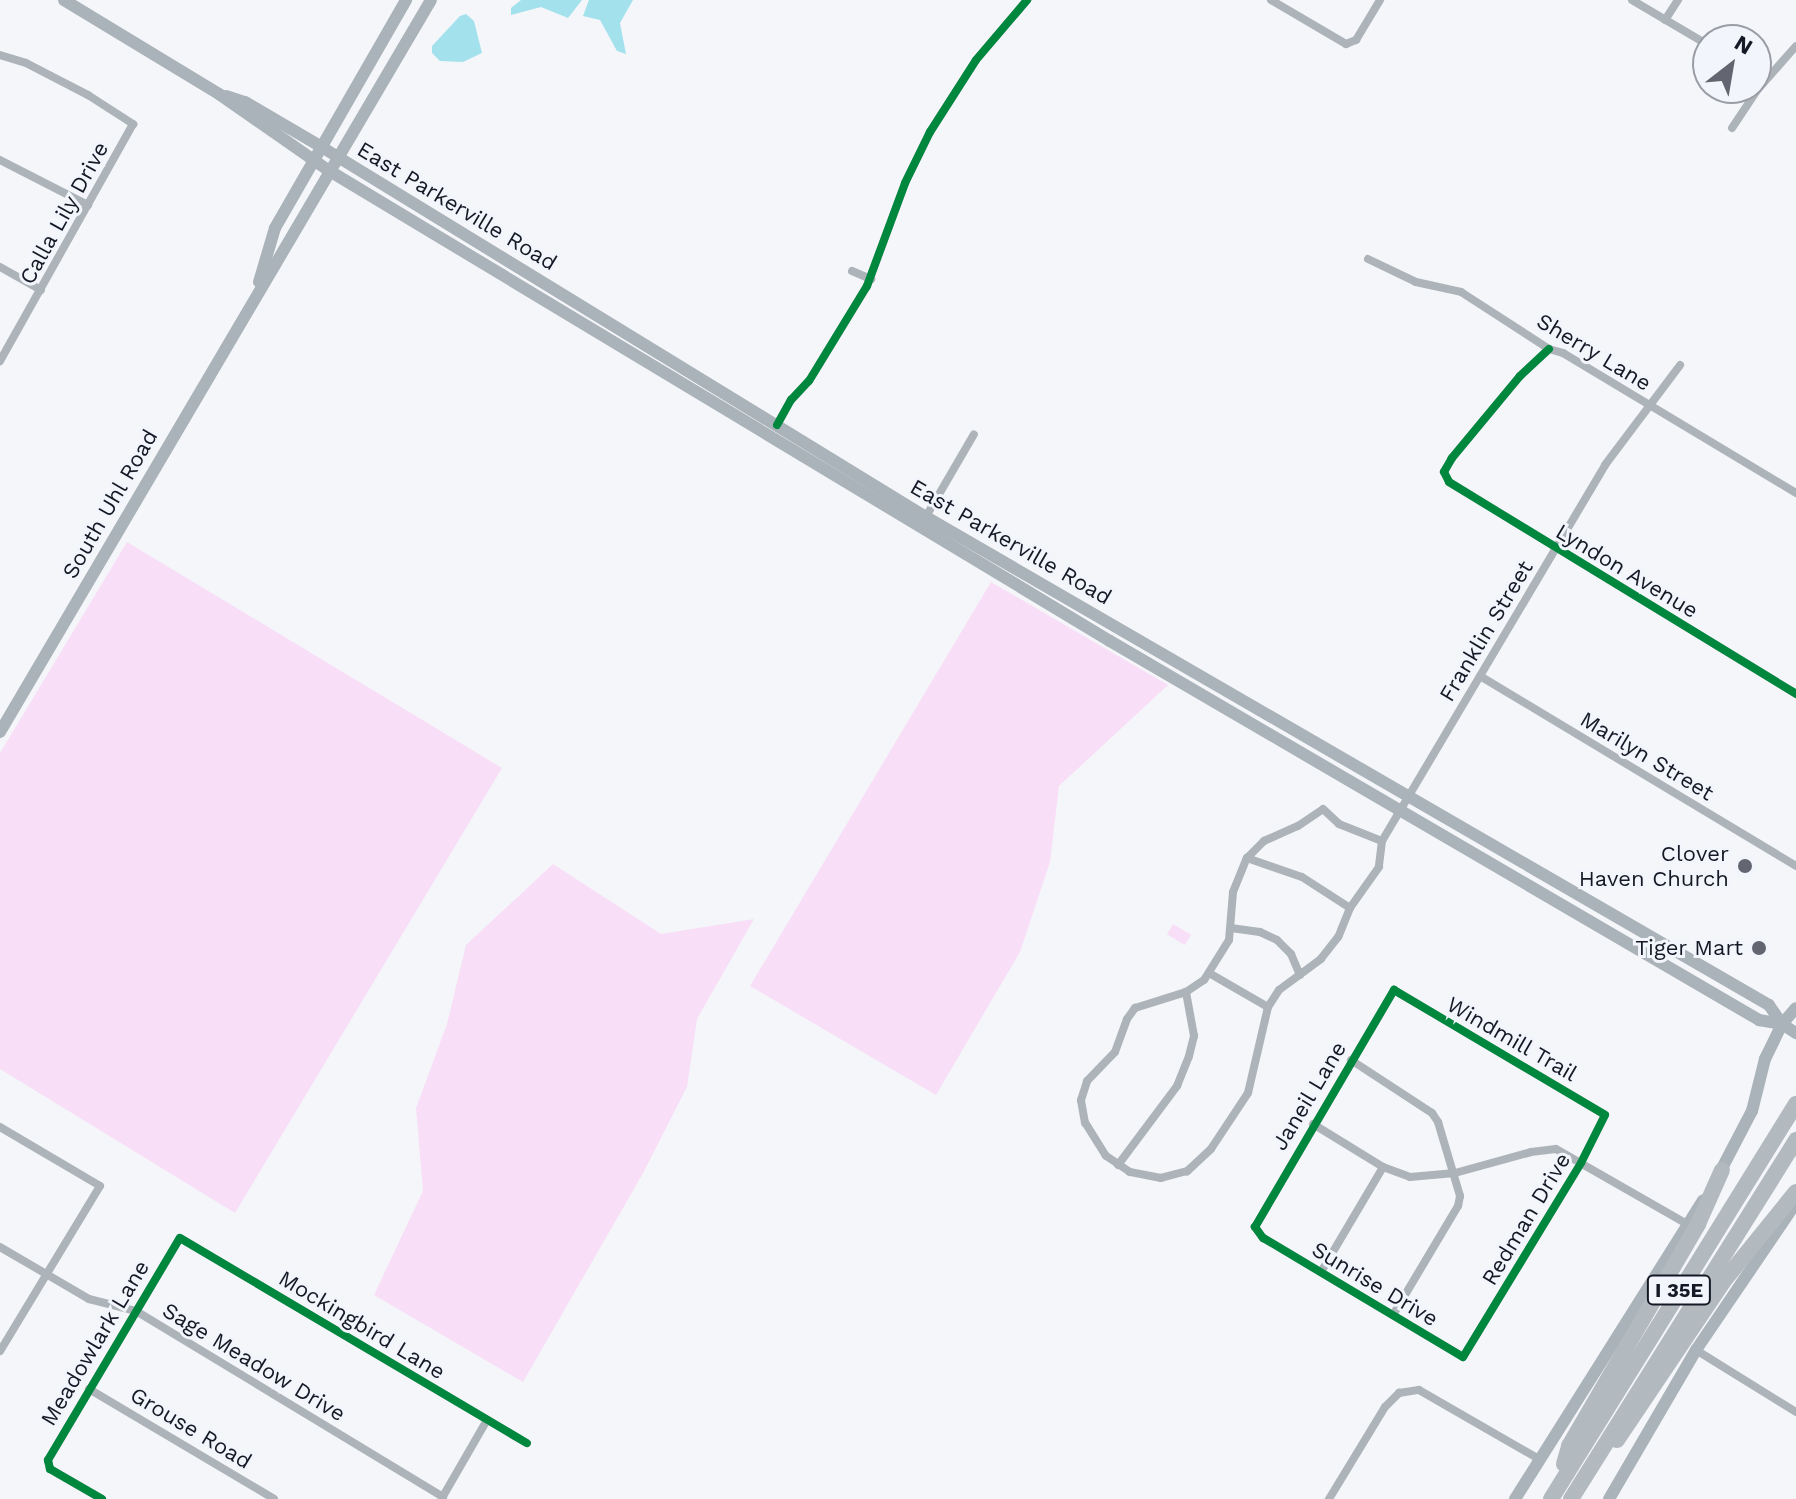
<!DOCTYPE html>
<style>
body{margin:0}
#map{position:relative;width:1796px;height:1499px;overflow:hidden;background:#f5f6fa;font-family:"Work Sans",sans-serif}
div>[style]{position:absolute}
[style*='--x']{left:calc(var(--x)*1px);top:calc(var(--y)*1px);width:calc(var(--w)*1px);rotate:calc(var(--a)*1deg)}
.green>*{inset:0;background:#f8def7;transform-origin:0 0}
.water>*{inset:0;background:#a3e1ec}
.minor>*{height:8px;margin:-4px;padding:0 4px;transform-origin:4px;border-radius:4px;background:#acb4ba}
.secondary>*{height:12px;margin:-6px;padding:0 6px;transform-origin:6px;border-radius:6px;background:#aab3b9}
.motorway>*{height:16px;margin:-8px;padding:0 8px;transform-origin:8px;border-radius:8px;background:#b2bac0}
.cycleway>*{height:8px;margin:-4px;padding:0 4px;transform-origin:4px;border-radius:4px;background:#00873e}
.dots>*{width:22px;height:22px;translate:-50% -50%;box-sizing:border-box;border:4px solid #f3f5fc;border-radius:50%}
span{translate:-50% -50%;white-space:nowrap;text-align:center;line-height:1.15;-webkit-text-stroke:6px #f3f5fc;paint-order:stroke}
.shield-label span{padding:2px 6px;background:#f3f5fc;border:2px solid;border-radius:6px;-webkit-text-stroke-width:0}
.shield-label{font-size:20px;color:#151925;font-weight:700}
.street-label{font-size:22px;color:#151925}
.poi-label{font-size:22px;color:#151925}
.right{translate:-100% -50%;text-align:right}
.north{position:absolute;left:1692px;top:24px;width:80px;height:80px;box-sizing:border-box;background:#f3f5fc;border:2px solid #9a9da6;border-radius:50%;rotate:31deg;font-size:22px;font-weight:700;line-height:32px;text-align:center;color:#151925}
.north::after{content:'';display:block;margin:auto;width:28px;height:36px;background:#636670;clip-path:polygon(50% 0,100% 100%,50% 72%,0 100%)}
</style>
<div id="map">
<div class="green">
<i style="clip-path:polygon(127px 542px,502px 768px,235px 1213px,0 1069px,0 753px)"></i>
<i style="clip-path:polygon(991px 582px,1168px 685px,1059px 786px,1050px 862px,1020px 952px,936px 1095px,750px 986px)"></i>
<i style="clip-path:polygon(553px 864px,661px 934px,754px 919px,697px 1019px,687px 1087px,642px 1175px,523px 1382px,374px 1295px,423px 1191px,416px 1108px,447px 1024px,466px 945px)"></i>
<i style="left:1173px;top:924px;width:21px;height:12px;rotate:31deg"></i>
</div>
<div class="water">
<i style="clip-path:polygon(521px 0,582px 0,568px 18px,541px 7px,511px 15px,511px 8px)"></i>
<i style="clip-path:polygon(589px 0,633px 0,620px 23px,626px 54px,617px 51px,600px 20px,583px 16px)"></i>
<i style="clip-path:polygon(466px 14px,474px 21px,482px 53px,463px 62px,440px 61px,432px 53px,432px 46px,460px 16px)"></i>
</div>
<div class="minor">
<i style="--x:1271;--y:0;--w:87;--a:30.4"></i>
<i style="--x:1346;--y:44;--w:11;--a:-22"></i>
<i style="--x:1356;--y:40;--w:47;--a:-59"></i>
<i style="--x:1632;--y:0;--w:88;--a:30.6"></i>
<i style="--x:1665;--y:20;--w:24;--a:-57"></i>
<i style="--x:0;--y:55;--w:27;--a:17"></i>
<i style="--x:26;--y:63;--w:70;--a:27.3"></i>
<i style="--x:88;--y:95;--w:54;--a:32.8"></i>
<i style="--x:133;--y:124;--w:272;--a:119.3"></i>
<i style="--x:1732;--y:128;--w:47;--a:-56.3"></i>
<i style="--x:1758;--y:89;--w:57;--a:-48.5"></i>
<i style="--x:0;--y:160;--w:99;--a:27.1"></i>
<i style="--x:1368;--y:259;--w:53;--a:25.6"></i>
<i style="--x:1416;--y:282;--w:46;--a:12.5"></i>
<i style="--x:1461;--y:292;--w:105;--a:32.9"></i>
<i style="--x:1549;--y:349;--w:15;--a:16"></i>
<i style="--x:1563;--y:353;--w:272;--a:31"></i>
<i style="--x:0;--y:267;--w:47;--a:29.3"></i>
<i style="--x:852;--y:271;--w:21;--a:23"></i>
<i style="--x:1549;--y:349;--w:40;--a:137"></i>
<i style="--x:1520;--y:376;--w:107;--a:129.7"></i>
<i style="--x:1452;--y:458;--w:16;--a:120"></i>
<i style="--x:1444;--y:472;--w:11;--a:63"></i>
<i style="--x:1449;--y:482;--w:407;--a:31.4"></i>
<i style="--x:777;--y:425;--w:29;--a:-61"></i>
<i style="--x:791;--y:400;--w:26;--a:-47"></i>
<i style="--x:809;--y:381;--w:111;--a:-58.6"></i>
<i style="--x:867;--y:286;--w:110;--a:-69.7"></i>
<i style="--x:905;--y:183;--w:57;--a:-63.9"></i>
<i style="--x:930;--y:132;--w:85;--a:-57.4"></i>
<i style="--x:976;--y:60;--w:79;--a:-49.6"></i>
<i style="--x:924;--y:520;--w:99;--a:-59.8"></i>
<i style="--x:1480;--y:676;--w:369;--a:31"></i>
<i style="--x:1323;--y:809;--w:22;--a:43"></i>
<i style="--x:1339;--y:824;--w:46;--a:21.6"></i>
<i style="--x:1382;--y:841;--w:26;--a:97"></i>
<i style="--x:1379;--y:867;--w:50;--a:125.3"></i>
<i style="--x:1350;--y:908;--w:31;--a:112"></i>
<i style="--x:1338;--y:937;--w:28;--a:128"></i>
<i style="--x:1321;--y:959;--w:52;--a:143.6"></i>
<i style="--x:1279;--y:990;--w:20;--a:123"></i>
<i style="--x:1268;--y:1007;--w:88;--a:103.1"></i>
<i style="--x:1248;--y:1093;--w:67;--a:123.5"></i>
<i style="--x:1211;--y:1149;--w:33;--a:137"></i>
<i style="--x:1187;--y:1171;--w:27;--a:165"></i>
<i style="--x:1161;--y:1178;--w:32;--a:-169"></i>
<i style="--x:1130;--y:1172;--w:29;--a:-146"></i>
<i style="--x:1106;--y:1156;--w:39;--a:-122"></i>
<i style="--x:1085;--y:1123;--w:23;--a:-100"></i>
<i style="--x:1081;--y:1100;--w:20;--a:-72"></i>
<i style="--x:1087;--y:1081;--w:40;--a:-46"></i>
<i style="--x:1115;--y:1052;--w:35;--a:-70"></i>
<i style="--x:1127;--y:1019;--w:14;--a:-54"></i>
<i style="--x:1135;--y:1008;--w:53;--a:-17.4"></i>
<i style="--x:1186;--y:992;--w:22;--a:-34"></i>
<i style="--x:1204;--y:980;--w:47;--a:-58"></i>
<i style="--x:1229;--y:940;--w:48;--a:-85.2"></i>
<i style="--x:1233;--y:892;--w:37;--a:-68"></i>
<i style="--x:1247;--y:858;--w:24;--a:-45"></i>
<i style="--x:1264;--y:841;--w:37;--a:-24"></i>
<i style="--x:1298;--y:826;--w:30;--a:-34"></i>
<i style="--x:1382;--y:841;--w:437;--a:-59.3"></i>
<i style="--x:1605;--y:465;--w:125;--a:-53.1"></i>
<i style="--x:1247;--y:858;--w:58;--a:19.1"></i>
<i style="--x:1302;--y:877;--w:57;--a:32.9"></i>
<i style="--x:1231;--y:928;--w:29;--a:8"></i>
<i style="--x:1260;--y:932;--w:19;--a:25"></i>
<i style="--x:1277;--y:940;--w:20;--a:45"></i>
<i style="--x:1291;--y:954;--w:23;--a:67"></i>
<i style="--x:1209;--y:973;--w:68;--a:30"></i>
<i style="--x:1394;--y:990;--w:245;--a:30.6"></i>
<i style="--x:1605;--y:1115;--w:54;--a:116.6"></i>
<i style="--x:1581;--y:1163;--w:227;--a:121.3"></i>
<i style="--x:1463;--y:1357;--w:233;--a:-149.2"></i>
<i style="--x:1263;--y:1238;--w:14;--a:-126"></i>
<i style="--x:1255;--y:1227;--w:275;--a:-59.6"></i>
<i style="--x:1351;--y:1060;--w:97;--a:33.2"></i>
<i style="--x:1432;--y:1113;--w:11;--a:56"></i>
<i style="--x:1438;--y:1122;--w:77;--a:73.4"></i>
<i style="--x:1460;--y:1196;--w:10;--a:101"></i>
<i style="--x:1458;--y:1206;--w:127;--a:120.8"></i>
<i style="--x:1313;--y:1124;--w:82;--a:31.6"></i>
<i style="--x:1383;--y:1167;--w:29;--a:20"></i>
<i style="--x:1410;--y:1177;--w:45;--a:-5.1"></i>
<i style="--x:1455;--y:1173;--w:79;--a:-15.4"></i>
<i style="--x:1531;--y:1152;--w:25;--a:-7"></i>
<i style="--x:1556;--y:1149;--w:151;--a:29.8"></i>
<i style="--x:0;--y:1127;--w:116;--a:30.5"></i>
<i style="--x:100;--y:1186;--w:193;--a:121.2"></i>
<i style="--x:1118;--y:1165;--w:99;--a:-53.2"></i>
<i style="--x:1177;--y:1086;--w:32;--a:-68"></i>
<i style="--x:1189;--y:1056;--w:21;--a:-76"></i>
<i style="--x:1194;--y:1036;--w:45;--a:-100.3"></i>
<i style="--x:0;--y:1247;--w:103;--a:30.3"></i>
<i style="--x:89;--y:1299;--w:49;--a:14.3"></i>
<i style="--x:136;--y:1311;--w:359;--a:31.2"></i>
<i style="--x:1321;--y:1272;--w:122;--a:-59.4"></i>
<i style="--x:1696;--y:1350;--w:118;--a:31.8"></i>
<i style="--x:89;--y:1389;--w:215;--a:30.7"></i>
<i style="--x:442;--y:1498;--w:90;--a:-60"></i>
<i style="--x:102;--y:1499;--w:60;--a:-150"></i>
<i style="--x:50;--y:1469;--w:9;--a:-103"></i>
<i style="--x:48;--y:1460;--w:258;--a:-59.3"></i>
<i style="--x:180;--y:1238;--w:403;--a:30.6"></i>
<i style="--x:1329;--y:1499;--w:108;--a:-58.7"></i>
<i style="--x:1385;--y:1407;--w:20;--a:-45"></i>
<i style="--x:1399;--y:1393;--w:20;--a:-9"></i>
<i style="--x:1419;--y:1390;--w:138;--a:29.9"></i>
</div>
<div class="secondary">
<i style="--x:64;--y:0;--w:181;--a:31.2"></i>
<i style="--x:219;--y:94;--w:133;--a:34.9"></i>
<i style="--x:328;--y:170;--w:913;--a:31.06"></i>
<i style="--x:1110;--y:641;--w:752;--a:30.28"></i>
<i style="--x:1759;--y:1020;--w:23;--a:10"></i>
<i style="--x:1782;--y:1024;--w:17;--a:33"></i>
<i style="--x:226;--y:96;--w:20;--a:18"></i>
<i style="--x:245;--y:102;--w:87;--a:30.4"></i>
<i style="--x:320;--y:146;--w:711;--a:31.48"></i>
<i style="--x:926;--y:517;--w:974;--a:30.07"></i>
<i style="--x:1769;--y:1005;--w:23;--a:56"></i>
<i style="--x:259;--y:282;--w:56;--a:-73.5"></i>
<i style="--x:275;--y:228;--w:263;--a:-60.1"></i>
<i style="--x:0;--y:732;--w:849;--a:-59.51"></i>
<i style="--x:1719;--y:1174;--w:71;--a:-62.4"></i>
<i style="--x:1752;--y:1111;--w:54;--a:-76"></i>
<i style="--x:1765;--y:1059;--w:39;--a:-64"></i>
<i style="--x:1782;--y:1024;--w:21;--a:-49"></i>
<i style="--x:1515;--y:1499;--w:353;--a:-57.8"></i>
<i style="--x:1609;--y:1499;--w:173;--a:-59.7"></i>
<i style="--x:1696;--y:1350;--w:178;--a:-55.8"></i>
</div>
<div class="motorway">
<i style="--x:1617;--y:1440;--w:190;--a:-56.1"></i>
<i style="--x:1723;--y:1282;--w:116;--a:-51"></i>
<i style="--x:1564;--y:1464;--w:19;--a:-74"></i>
<i style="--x:1569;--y:1446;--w:257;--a:-59.8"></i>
<i style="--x:1698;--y:1224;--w:59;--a:-66"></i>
<i style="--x:1551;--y:1499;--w:465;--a:-58.2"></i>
<i style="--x:1571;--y:1499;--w:424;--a:-57.9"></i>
</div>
<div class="cycleway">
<i style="--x:1549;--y:349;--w:40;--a:137"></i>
<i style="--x:1520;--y:376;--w:107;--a:129.7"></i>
<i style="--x:1452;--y:458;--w:16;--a:120"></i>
<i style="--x:1444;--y:472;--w:11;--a:63"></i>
<i style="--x:1449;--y:482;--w:407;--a:31.4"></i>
<i style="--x:777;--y:425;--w:29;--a:-61"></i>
<i style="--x:791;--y:400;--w:26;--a:-47"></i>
<i style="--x:809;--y:381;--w:111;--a:-58.6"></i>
<i style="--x:867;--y:286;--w:110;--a:-69.7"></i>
<i style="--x:905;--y:183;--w:57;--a:-63.9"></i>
<i style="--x:930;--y:132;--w:85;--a:-57.4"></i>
<i style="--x:976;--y:60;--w:79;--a:-49.6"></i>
<i style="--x:1394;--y:990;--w:245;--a:30.6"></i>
<i style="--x:1605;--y:1115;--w:54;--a:116.6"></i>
<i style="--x:1581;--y:1163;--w:227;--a:121.3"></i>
<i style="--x:1463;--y:1357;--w:233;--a:-149.2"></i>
<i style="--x:1263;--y:1238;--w:14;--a:-126"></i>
<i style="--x:1255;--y:1227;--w:275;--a:-59.6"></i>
<i style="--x:102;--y:1499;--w:60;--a:-150"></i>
<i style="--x:50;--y:1469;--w:9;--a:-103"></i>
<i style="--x:48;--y:1460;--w:258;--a:-59.3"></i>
<i style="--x:180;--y:1238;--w:403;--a:30.6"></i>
</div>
<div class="dots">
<i style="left:1745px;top:866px;background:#636670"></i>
<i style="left:1759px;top:948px;background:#636670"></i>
</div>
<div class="shield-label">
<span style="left:1679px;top:1290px">I 35E</span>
</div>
<div class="street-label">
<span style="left:457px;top:206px;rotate:31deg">East Parkerville Road</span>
<span style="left:64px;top:213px;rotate:-61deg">Calla Lily Drive</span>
<span style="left:1594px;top:352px;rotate:31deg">Sherry Lane</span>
<span style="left:110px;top:504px;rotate:-60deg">South Uhl Road</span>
<span style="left:1011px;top:542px;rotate:30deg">East Parkerville Road</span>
<span style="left:1627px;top:571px;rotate:31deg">Lyndon Avenue</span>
<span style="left:1486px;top:631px;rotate:-59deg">Franklin Street</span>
<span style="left:1647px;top:756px;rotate:31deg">Marilyn Street</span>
<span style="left:1512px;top:1039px;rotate:30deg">Windmill Trail</span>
<span style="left:1309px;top:1096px;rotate:-59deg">Janeil Lane</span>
<span style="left:1526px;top:1219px;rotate:-59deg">Redman Drive</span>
<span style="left:1375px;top:1284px;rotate:31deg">Sunrise Drive</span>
<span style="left:362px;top:1325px;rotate:31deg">Mockingbird Lane</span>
<span style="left:95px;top:1343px;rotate:-59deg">Meadowlark Lane</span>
<span style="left:254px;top:1362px;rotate:31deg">Sage Meadow Drive</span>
<span style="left:191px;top:1428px;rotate:31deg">Grouse Road</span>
</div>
<div class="poi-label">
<span class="right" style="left:1729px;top:866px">Clover<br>Haven Church</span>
<span class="right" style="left:1743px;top:948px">Tiger Mart</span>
</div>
<div class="north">N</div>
</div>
